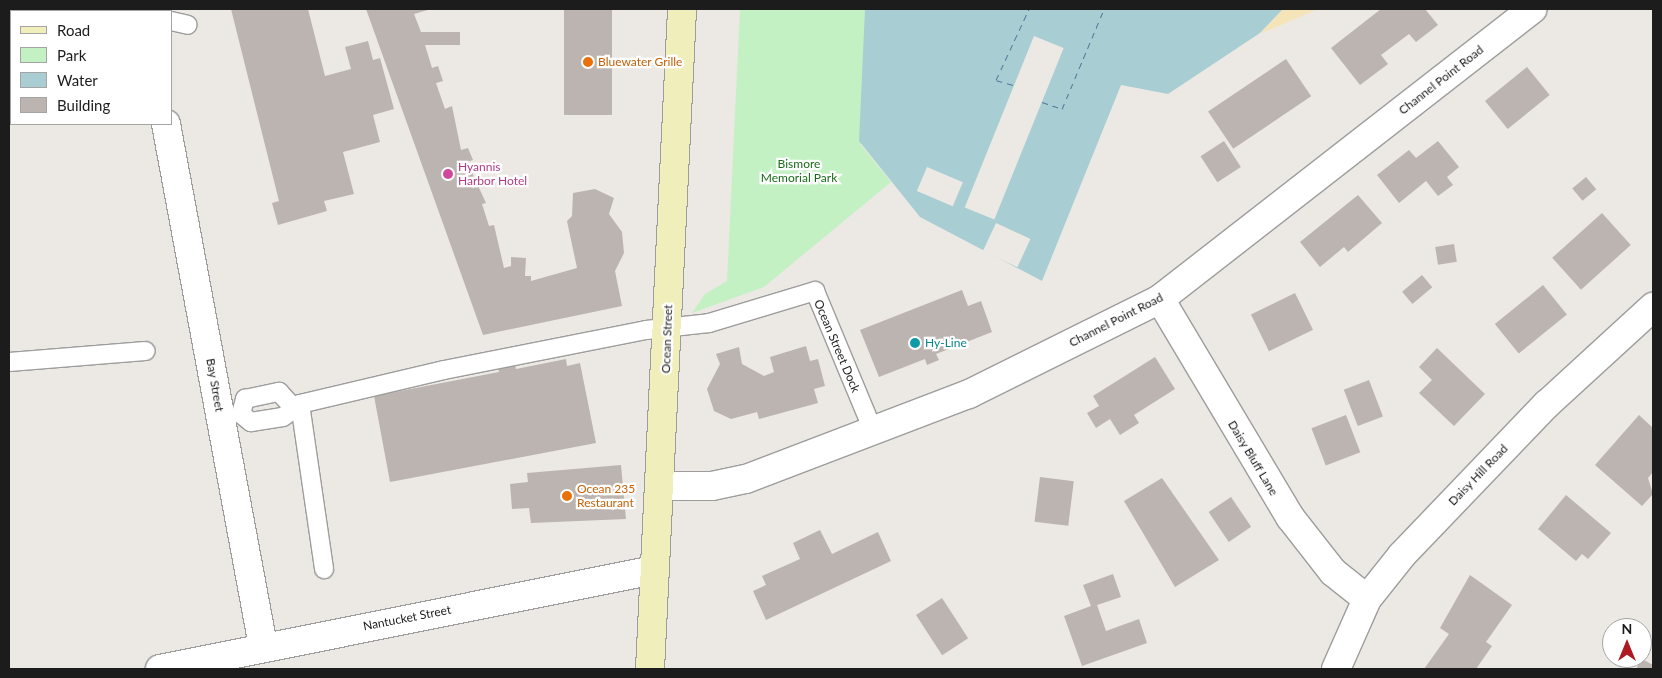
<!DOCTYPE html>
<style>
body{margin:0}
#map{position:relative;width:1662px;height:678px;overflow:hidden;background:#ece8e3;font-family:Lato,sans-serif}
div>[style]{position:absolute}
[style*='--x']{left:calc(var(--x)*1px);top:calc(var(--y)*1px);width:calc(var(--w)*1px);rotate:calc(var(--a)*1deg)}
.sand>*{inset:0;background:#f5e4b8}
.park>*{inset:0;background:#c4f1c4}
.water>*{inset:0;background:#a8ced4}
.pier>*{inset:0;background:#ece8e3;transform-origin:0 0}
.ferry>*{height:1px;margin-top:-0.5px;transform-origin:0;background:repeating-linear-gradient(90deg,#527a97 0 6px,transparent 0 11px)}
.building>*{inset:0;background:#bcb4b0;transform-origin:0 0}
.roads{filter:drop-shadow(1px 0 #9d9d9d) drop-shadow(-1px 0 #9d9d9d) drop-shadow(0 1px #9d9d9d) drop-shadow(0 -1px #9d9d9d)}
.lane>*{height:18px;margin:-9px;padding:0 9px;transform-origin:9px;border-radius:9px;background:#fff}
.street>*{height:28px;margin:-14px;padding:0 14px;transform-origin:14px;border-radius:14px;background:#fff}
.secondary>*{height:28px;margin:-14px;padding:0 14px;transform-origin:14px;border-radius:14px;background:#f0efbc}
.dots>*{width:14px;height:14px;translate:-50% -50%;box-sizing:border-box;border:2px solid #fff;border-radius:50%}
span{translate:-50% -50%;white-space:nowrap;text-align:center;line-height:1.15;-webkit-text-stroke:4.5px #fff;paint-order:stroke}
.food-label{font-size:12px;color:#c56008}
.left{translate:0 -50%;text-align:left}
.street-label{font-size:12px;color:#1c1c1c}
.park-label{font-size:12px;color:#196b19}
.hotel-label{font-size:12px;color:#b23c85}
.culture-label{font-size:12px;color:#0d838f}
.frame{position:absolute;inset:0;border:10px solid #1c1c1c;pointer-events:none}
.legend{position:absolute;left:10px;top:10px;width:162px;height:115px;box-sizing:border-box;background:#fff;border:1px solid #a4a4a4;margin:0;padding:6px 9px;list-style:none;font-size:15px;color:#1c1c1c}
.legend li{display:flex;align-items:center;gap:10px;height:25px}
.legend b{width:25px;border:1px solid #a4a4a4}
.north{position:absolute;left:1602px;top:618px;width:50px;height:50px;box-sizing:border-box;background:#fff;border:1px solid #a4a4a4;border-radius:50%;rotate:0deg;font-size:14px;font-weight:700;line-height:20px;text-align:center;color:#1c1c1c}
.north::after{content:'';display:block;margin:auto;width:18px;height:22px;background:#af1924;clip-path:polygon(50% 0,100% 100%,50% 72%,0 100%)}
</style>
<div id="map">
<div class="sand">
<i style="clip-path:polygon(1283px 9px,1318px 9px,1260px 34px)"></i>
</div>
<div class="park">
<i style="clip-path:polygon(740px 9px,867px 9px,861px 145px,891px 182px,764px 287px,692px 313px,705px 294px,727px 281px)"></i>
</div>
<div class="water">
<i style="clip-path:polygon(865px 9px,1283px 9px,1260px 33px,1168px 94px,1121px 85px,1042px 281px,920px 217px,859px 141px)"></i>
</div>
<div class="pier">
<i style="left:1034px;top:36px;width:32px;height:185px;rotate:22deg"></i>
<i style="left:927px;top:167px;width:39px;height:26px;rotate:23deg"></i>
<i style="left:996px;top:223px;width:38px;height:31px;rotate:25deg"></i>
</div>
<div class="ferry">
<i style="--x:1013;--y:85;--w:18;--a:-164"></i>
<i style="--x:996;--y:80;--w:78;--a:-65.1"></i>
<i style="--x:1042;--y:102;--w:21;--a:19"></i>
<i style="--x:1062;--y:109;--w:108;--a:-67.2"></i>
</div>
<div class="building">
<i style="clip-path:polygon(231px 9px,308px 9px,325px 76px,351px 69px,345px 47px,368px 41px,373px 60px,380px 58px,394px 109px,373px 115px,380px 142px,343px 152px,354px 194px,324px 201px,327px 211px,278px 225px,272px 203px,279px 201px)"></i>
<i style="clip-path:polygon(366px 9px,431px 9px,414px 14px,421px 32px,460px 32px,460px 45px,425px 45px,432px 68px,438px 66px,443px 81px,436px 83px,445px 109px,452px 106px,461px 150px,468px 148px,473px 160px,467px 162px,486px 203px,482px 204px,489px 226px,494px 225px,504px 268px,511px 266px,511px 257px,526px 258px,525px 276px,531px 276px,531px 281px,577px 268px,567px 221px,572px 216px,573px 193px,595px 189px,614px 198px,609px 214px,622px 232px,624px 253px,615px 271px,622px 306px,483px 335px)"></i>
<i style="left:564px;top:9px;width:48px;height:106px"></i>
<i style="clip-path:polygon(1381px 9px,1425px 9px,1438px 25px,1416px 42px,1409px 34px,1381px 55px,1388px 64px,1360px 85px,1331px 48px)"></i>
<i style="left:1286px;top:59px;width:45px;height:94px;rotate:56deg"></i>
<i style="left:1527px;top:67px;width:36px;height:54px;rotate:51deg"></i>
<i style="left:1224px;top:141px;width:31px;height:28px;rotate:57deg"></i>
<i style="clip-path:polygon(1438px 141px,1459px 167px,1447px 177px,1453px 185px,1438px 196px,1426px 181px,1399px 203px,1377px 175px,1409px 150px,1416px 158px)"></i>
<i style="left:1586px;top:177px;width:16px;height:18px;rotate:50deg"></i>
<i style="clip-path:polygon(1358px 195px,1382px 223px,1348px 252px,1344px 247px,1320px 267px,1300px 242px)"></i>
<i style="left:1602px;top:213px;width:43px;height:67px;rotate:48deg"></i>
<i style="left:1454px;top:244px;width:18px;height:19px;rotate:81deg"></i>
<i style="left:1422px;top:275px;width:16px;height:26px;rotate:50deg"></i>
<i style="left:1543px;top:285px;width:38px;height:62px;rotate:51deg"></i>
<i style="clip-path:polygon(962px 290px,968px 306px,981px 301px,992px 332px,936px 354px,939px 360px,927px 365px,925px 359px,879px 377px,860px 330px)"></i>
<i style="left:1295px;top:293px;width:41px;height:49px;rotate:64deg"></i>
<i style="clip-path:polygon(806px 346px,810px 361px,818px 359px,825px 386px,814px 389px,818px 403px,759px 419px,757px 412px,731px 419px,714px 411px,707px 389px,720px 364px,716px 354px,739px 347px,742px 364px,764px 376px,774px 372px,770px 357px)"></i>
<i style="clip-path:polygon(1437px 348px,1485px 394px,1454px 426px,1419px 393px,1432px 380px,1419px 367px)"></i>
<i style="clip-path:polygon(1155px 357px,1175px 389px,1134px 415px,1139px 423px,1120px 435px,1110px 419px,1096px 428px,1087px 413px,1099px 406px,1093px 396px)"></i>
<i style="clip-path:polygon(566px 359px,567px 366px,580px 363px,596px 443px,390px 482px,374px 396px,499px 372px,498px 366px,515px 362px,516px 369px)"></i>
<i style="left:1369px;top:380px;width:39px;height:27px;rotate:69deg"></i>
<i style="left:1346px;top:415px;width:40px;height:37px;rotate:69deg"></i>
<i style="clip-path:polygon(1639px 415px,1653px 428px,1653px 472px,1648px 478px,1653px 494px,1642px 506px,1595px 465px)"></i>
<i style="clip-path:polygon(621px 465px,626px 519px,531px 523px,529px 508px,512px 509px,510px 484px,528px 482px,527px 473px)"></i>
<i style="left:1040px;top:477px;width:34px;height:45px;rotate:7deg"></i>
<i style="clip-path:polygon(1162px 478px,1219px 560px,1175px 587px,1124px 501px)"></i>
<i style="clip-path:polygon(1566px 495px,1611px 533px,1588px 559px,1582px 554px,1576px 561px,1538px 529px)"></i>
<i style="left:1231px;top:497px;width:36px;height:27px;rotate:56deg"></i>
<i style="clip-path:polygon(820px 530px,832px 554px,878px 532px,891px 561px,766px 620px,753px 591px,766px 585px,762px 576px,800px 559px,793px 543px)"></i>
<i style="clip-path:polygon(1113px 574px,1121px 597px,1097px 605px,1106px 631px,1139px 619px,1147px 643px,1082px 666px,1064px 616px,1091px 606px,1083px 585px)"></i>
<i style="clip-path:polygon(1470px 575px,1512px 605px,1486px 642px,1492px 646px,1476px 669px,1424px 669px,1449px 634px,1440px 628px)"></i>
<i style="left:942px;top:598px;width:48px;height:31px;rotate:57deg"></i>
<i style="clip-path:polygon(1642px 659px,1653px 665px,1653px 669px,1636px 669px)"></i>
</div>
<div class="roads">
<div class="lane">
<i style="--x:171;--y:21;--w:17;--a:13"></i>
<i style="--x:9;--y:362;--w:137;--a:-4.6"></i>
<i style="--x:300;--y:404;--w:167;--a:81.7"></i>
<i style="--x:241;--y:414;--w:13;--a:39"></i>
<i style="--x:251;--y:422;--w:32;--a:-9"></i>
<i style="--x:283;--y:417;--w:21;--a:-37"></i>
<i style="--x:300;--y:404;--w:148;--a:-13.3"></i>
<i style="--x:444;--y:370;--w:206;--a:-11.2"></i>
<i style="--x:646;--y:330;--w:63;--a:-6.3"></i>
<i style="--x:709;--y:323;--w:111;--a:-16.8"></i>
<i style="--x:815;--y:291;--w:151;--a:67.4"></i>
<i style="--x:241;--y:414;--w:16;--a:-75"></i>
<i style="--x:245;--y:399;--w:35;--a:-12"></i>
<i style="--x:279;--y:392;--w:21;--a:47"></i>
</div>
<div class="street">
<i style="--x:144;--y:9;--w:2;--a:90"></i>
<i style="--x:166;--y:124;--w:531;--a:79.47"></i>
<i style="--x:1160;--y:299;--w:254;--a:59.2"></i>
<i style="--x:1290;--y:517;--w:70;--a:52"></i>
<i style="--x:1333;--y:572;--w:43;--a:38.5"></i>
<i style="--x:659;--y:486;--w:53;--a:0"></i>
<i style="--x:712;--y:486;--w:35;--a:-12"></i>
<i style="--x:746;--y:479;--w:239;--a:-20.9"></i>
<i style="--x:969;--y:394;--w:213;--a:-26.4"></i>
<i style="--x:1160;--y:299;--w:472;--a:-37.9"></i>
<i style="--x:160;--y:669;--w:504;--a:-11.33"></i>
<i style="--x:1336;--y:669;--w:77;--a:-66.1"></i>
<i style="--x:1367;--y:599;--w:56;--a:-51.5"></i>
<i style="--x:1402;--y:555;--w:209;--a:-46.2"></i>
<i style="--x:1547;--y:404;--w:144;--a:-42.5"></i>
</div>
<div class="secondary">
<i style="--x:650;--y:669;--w:661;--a:-87.22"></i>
</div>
</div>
<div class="dots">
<i style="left:588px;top:62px;background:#e8710a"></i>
<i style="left:448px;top:174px;background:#d1479c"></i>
<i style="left:915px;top:343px;background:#0f9aa8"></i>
<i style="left:567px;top:496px;background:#e8710a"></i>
</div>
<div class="food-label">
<span class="left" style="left:598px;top:62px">Bluewater Grille</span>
<span class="left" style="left:577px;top:496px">Ocean 235<br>Restaurant</span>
</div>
<div class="street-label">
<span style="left:1441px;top:80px;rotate:-38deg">Channel Point Road</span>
<span style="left:1116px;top:320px;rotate:-27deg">Channel Point Road</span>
<span style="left:667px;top:339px;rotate:-88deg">Ocean Street</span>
<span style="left:837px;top:346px;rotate:67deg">Ocean Street Dock</span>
<span style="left:215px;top:385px;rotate:80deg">Bay Street</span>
<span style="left:1253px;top:458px;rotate:59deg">Daisy Bluff Lane</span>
<span style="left:1478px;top:475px;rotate:-46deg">Daisy Hill Road</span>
<span style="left:407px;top:618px;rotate:-11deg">Nantucket Street</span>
</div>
<div class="park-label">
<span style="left:799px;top:171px">Bismore<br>Memorial Park</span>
</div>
<div class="hotel-label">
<span class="left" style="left:458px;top:174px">Hyannis<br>Harbor Hotel</span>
</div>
<div class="culture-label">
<span class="left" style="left:925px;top:343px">Hy-Line</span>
</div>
<div class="frame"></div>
<ul class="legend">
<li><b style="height:6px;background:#f0efbc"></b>Road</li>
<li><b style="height:14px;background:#c4f1c4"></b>Park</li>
<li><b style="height:14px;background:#a8ced4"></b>Water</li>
<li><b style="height:14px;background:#bcb4b0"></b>Building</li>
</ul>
<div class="north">N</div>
</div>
